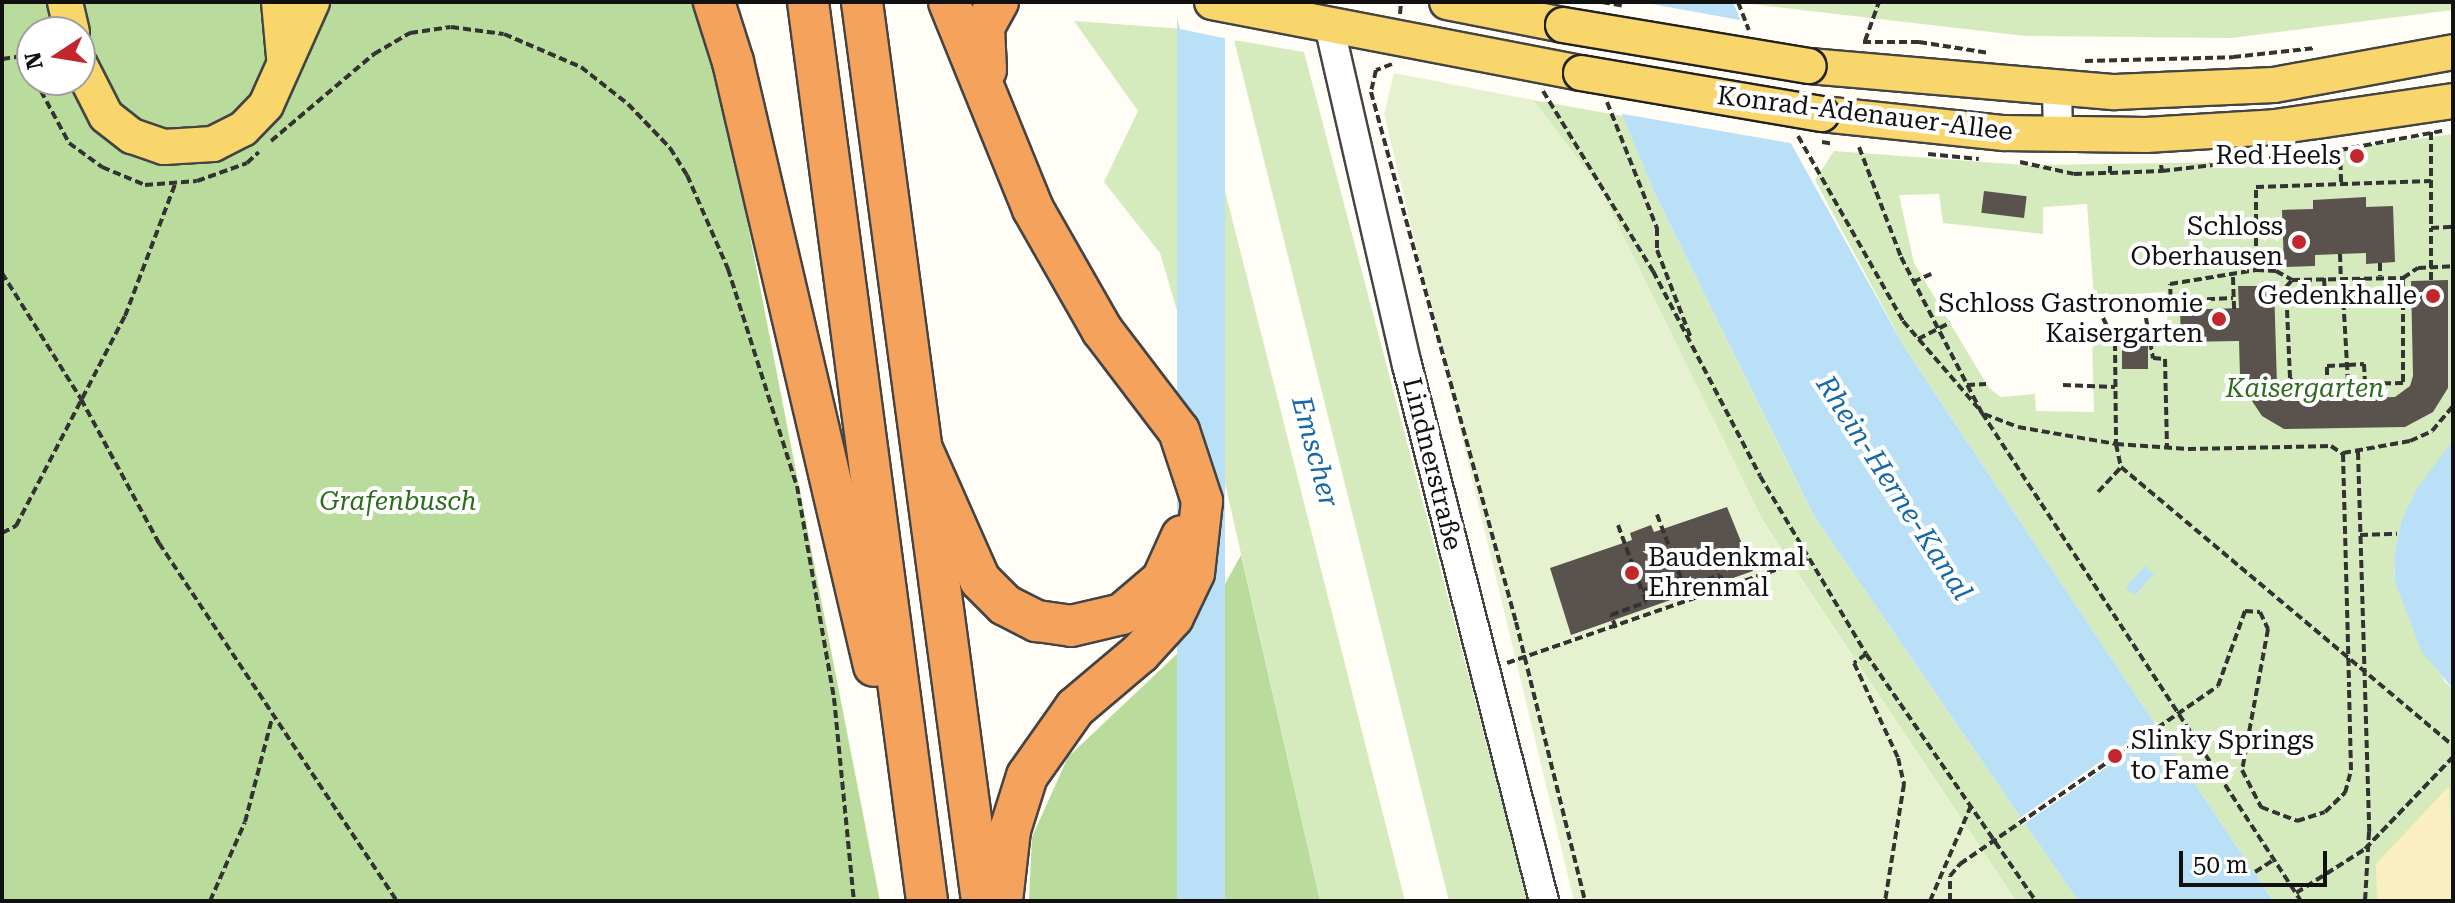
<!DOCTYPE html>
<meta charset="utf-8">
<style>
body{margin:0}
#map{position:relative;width:2455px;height:903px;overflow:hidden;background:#fffdf5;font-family:"Roboto Serif",serif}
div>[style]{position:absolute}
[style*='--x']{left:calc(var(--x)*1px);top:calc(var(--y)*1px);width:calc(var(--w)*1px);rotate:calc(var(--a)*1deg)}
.green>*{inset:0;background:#d5ebbd}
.forest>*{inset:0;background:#b9dc9c}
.sand>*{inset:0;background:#fbeec1}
.pitch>*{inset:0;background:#e6f2cf}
.water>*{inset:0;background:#b9e0f7;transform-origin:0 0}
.pier>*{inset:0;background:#fffdf5}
.building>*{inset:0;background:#5a524d;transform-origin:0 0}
.path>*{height:4px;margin-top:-2px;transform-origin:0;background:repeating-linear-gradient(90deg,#333 0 8px,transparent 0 12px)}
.roads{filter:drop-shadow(2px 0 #444) drop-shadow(-2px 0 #444) drop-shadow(0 2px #444) drop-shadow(0 -2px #444)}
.minor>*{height:28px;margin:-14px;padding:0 14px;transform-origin:14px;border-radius:14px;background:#fff}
.major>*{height:34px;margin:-17px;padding:0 17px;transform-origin:17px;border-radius:17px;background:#f9d66b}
.highway>*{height:40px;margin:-20px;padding:0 20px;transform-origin:20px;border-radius:20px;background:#f5a25d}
.path-bridge>*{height:4px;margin-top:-2px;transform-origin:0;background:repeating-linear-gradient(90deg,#333 0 8px,transparent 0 12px)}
.bridges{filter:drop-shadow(2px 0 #222) drop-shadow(-2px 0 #222) drop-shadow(0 2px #222) drop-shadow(0 -2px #222)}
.major-bridge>*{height:34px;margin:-17px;padding:0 17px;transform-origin:17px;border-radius:17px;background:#f9d66b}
.dots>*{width:22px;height:22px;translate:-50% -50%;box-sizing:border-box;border:4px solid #fff;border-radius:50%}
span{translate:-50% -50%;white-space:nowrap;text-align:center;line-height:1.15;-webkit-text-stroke:8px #fff;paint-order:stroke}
.street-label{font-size:26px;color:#111}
.poi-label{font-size:26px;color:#111}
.right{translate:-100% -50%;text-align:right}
.left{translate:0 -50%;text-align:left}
.park-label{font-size:26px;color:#2f6b1f;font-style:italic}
.water-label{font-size:28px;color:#1768a6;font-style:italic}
.frame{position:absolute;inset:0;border:4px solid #111;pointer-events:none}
.north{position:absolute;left:16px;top:16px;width:80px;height:80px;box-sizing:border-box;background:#fff;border:2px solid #a0a0a0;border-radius:50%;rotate:258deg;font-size:22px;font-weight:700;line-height:32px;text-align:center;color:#111}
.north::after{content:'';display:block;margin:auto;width:28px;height:36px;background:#c4262e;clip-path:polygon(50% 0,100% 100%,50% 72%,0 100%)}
.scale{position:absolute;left:2179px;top:851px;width:148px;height:36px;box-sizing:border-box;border:4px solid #111;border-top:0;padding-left:10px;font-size:24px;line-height:28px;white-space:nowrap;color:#111;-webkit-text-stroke:6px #fff;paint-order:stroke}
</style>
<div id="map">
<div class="green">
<i style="clip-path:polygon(1733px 2px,2453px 2px,2453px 10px,2231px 38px,2026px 36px)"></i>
<i style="clip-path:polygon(1074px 21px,1184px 29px,1405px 901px,1320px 901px,1216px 444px,1160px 253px,1104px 182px,1138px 111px)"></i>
<i style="clip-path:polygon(1234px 40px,1304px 52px,1528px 901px,1449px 901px)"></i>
<i style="clip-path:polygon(1533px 100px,1623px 116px,1656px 196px,1814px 516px,2078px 901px,2016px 901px,1763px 521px,1599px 187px)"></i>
<i style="clip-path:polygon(evenodd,2453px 134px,2453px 441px,2401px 522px,2394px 557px,2395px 582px,2445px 682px,2453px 689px,2453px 901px,2273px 901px,1906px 350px,1815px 180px,1834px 151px,2024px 165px,2239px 162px,2453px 134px,1939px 194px,1943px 223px,2043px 234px,2043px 207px,2087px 204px,2095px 312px,2133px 309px,2133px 294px,2166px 292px,2168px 331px,2092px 341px,2094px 412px,2036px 411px,2035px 394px,2001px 397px,1989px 388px,1914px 263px,1899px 195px,1939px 194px)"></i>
</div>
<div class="forest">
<i style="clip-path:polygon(evenodd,2px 2px,698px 2px,709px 26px,880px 901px,2px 901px,2px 2px,32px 32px,80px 32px,80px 80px,32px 80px,32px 32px)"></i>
<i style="clip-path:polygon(1241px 555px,1320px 901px,1029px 901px,1032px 837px,1068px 757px,1197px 635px)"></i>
</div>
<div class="sand">
<i style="clip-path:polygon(2449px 786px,2453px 901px,2377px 901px,2376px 864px)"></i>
</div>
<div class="pitch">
<i style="clip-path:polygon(1394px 73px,1533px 100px,1599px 187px,1763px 521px,2016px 901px,1574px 901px,1384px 114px)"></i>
</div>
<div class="water">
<i style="left:1177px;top:2px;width:48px;height:927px"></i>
<i style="clip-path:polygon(1575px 2px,1733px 2px,1788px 138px,1906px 350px,2273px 901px,2078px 901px,1814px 516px,1656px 196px)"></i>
<i style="clip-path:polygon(2453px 441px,2453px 689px,2422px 652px,2395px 582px,2394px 557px,2401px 522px,2418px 487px)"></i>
<i style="left:2145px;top:566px;width:12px;height:29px;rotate:42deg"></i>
</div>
<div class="pier">
<i style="clip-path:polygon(1173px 2px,1229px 2px,1238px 41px,1180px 29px)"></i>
<i style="clip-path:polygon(1571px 2px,1641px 2px,1745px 21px,1796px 144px,1617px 113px)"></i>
<i style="clip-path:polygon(2157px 722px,2162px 729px,2021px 826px,2017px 820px)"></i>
</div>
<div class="building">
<i style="left:1984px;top:191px;width:43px;height:22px;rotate:7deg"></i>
<i style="clip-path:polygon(2366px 197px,2366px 207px,2393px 206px,2395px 262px,2366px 264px,2366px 253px,2340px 254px,2315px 255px,2315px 266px,2284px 267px,2282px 210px,2313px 209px,2313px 200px)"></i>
<i style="clip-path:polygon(2448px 280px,2448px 388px,2433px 412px,2405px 427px,2284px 429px,2262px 416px,2250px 398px,2240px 376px,2239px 341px,2181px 342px,2180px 310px,2239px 308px,2238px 286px,2274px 286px,2277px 385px,2286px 395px,2300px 400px,2395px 397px,2410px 386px,2413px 376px,2411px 281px)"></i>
<i style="left:2122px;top:344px;width:26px;height:25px"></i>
<i style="clip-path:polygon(1727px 507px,1753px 571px,1571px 635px,1550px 568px,1632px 540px,1630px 533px,1651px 525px,1654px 532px)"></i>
</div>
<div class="path">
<i style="--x:1738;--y:2;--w:30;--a:69"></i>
<i style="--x:1400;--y:14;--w:12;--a:-85"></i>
<i style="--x:1865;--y:41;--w:41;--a:-70.3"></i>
<i style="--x:1863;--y:42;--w:56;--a:0"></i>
<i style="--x:1919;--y:42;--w:71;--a:8.9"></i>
<i style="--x:2;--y:59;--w:30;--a:-8"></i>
<i style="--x:2085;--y:61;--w:148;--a:-1.5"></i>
<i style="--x:2233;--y:57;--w:83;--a:-6.2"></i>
<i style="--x:1392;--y:64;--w:17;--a:159"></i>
<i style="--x:1376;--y:70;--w:23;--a:103"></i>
<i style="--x:1371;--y:92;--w:549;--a:74.7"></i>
<i style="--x:1516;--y:622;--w:287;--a:76.1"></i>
<i style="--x:35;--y:80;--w:72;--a:61.6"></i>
<i style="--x:69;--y:143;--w:41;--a:36"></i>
<i style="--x:102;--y:167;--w:47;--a:22.7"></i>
<i style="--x:145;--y:185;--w:52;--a:-4.4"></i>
<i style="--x:197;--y:181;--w:53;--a:-19.8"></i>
<i style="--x:247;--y:163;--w:16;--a:-43"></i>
<i style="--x:1543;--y:91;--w:211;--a:58.6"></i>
<i style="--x:1653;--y:271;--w:231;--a:62.4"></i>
<i style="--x:1760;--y:476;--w:207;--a:59.2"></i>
<i style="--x:1866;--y:654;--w:300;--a:55.5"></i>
<i style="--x:1607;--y:102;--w:136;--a:68.4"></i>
<i style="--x:1657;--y:228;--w:22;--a:90"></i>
<i style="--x:1657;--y:250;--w:94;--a:68.9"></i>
<i style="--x:2431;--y:132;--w:96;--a:90"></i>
<i style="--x:2431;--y:228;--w:22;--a:-3"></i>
<i style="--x:1798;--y:136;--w:213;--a:60.4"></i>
<i style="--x:1903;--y:321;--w:115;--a:49.2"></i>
<i style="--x:271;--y:141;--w:135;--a:-40.2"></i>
<i style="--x:374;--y:54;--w:42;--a:-30.3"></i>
<i style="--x:410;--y:33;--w:41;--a:-8.3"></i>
<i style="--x:451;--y:27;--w:53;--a:7.5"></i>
<i style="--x:504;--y:34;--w:84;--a:23.2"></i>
<i style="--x:581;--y:67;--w:60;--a:38.2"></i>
<i style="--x:628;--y:104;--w:61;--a:46.3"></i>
<i style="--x:670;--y:148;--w:32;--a:58"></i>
<i style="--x:687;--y:175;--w:103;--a:66.4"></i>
<i style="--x:728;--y:269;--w:228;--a:72.4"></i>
<i style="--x:797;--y:486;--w:215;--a:80.1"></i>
<i style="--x:834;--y:698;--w:204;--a:84.4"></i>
<i style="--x:1859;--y:147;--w:118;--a:69.1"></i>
<i style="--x:1901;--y:257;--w:176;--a:62.6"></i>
<i style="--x:1982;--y:413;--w:583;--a:56.83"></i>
<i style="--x:2340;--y:150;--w:33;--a:88"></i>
<i style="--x:1928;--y:154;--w:51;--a:5.6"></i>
<i style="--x:2020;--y:162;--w:55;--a:12.5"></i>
<i style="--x:2074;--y:174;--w:36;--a:-2"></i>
<i style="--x:2110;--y:173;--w:7;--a:-90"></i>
<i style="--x:2161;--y:165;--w:6;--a:81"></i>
<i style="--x:2162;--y:171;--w:179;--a:-6.7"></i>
<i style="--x:2340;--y:150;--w:104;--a:-10.6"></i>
<i style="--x:2110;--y:173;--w:52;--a:-2.2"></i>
<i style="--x:2340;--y:254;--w:24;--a:88"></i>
<i style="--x:2380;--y:263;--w:13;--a:90"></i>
<i style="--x:2256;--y:270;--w:20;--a:3"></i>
<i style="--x:2276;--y:271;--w:18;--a:29"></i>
<i style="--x:2292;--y:280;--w:111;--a:-1"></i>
<i style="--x:2403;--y:278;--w:105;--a:90"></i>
<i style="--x:2403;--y:383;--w:108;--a:178.9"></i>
<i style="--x:2295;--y:385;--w:9;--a:-126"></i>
<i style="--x:2290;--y:378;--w:91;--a:-92.5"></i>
<i style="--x:2286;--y:287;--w:9;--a:-49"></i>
<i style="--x:2;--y:273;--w:149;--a:57.9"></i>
<i style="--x:81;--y:399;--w:164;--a:61.6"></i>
<i style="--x:159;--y:543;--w:430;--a:56.4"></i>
<i style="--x:2233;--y:277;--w:32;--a:88"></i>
<i style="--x:2324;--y:278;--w:20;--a:87"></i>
<i style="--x:2325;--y:298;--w:37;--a:0"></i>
<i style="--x:2362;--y:298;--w:22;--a:-90"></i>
<i style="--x:2342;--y:278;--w:121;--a:86.7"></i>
<i style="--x:2403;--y:278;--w:18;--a:-34"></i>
<i style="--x:2418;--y:268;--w:35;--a:-3"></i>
<i style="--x:2431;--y:280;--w:52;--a:-90"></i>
<i style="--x:1913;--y:282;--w:20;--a:-24"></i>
<i style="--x:2171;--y:301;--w:62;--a:-2.8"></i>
<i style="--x:2157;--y:309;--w:14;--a:0"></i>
<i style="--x:2171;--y:309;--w:25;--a:-92"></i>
<i style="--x:2170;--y:284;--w:87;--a:-9.2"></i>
<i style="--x:2256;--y:270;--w:83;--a:-90"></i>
<i style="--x:2256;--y:187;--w:175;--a:-2"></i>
<i style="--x:2103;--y:318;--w:28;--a:64"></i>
<i style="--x:2115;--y:343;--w:101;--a:89.4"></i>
<i style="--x:2116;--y:444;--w:24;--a:78"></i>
<i style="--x:2121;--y:467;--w:434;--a:40"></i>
<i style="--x:2146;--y:318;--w:41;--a:80.1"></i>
<i style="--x:2153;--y:358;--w:12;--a:5"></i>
<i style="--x:2165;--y:359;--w:90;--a:88.7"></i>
<i style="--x:1918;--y:339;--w:36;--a:-27"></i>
<i style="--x:1967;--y:385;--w:19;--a:-3"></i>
<i style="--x:2063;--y:385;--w:52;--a:2.2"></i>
<i style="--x:2327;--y:387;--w:21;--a:-90"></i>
<i style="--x:2327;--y:366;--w:21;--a:-3"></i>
<i style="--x:2348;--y:365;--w:16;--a:-4"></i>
<i style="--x:2364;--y:364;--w:22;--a:87"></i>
<i style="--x:2280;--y:389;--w:13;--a:-32"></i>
<i style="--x:1984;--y:414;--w:36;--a:21"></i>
<i style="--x:2018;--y:427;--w:99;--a:9.8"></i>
<i style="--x:2116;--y:444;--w:72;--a:4"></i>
<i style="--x:2188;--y:449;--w:143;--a:-1.2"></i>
<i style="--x:2331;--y:446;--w:14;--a:34"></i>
<i style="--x:2358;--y:452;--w:380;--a:88.3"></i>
<i style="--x:2369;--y:832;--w:69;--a:93.3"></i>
<i style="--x:2343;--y:453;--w:68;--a:-10.2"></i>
<i style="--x:2410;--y:441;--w:24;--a:-24"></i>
<i style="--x:2432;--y:431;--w:33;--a:-50"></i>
<i style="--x:2343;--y:454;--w:233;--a:88.5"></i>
<i style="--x:2098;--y:492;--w:34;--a:-47"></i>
<i style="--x:1618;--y:525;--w:70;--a:70"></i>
<i style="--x:1642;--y:591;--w:41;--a:-18.4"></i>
<i style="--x:1681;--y:578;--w:71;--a:-110.7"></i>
<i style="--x:2;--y:533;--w:16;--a:-27"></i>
<i style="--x:16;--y:526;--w:237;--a:-62.6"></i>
<i style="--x:125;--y:316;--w:143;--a:-69.2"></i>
<i style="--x:2360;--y:535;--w:37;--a:-2"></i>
<i style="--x:1681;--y:578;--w:10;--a:73"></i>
<i style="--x:1684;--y:588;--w:38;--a:-20"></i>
<i style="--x:1720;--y:575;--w:15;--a:70"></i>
<i style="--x:1616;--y:628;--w:14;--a:-111"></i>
<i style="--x:1611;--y:615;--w:37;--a:-20"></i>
<i style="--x:1646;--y:602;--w:10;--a:-107"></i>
<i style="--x:1866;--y:654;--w:15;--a:143"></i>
<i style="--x:1854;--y:663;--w:105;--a:65.1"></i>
<i style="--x:1898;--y:758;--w:27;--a:77"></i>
<i style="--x:1904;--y:784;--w:119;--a:99.2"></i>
<i style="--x:1507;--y:663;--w:318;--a:-19.1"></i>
<i style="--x:2255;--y:872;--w:24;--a:-33"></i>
<i style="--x:2296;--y:893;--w:82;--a:-32.5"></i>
<i style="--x:2365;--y:849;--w:127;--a:-46.3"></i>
<i style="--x:210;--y:901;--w:86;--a:-66.1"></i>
<i style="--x:245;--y:822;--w:107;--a:-75.4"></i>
<i style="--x:1930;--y:901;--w:103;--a:-66.7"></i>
</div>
<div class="roads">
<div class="minor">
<i style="--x:1329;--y:25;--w:349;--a:77.1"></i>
<i style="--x:1407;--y:365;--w:553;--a:75.66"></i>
<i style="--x:2057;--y:90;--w:45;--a:88.7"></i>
</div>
<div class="major">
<i style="--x:65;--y:2;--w:31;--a:77"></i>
<i style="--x:279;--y:2;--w:55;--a:84.8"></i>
<i style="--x:1212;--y:2;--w:376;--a:10.9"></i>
<i style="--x:1447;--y:2;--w:118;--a:11.2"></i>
<i style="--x:80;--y:65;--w:57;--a:63"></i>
<i style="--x:106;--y:116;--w:33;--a:38"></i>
<i style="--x:132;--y:136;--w:34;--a:19"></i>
<i style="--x:164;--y:147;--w:49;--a:-3.5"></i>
<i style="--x:213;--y:144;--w:34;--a:-27"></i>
<i style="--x:243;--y:129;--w:33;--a:-46"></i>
<i style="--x:266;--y:105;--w:113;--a:-65.9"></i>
<i style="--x:1809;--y:66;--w:307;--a:4.9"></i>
<i style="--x:2115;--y:92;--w:159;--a:-2.5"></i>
<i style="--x:2274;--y:85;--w:182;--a:-10.4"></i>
<i style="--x:1822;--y:114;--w:183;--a:6"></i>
<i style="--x:2004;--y:133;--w:142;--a:0.8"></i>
<i style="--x:2146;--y:135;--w:129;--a:-3.5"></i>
<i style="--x:2275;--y:127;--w:180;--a:-8.3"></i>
</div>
<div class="highway">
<i style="--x:714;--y:2;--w:63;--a:72.4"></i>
<i style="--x:733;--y:62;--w:620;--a:76.86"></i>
<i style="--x:808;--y:2;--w:907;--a:82.46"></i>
<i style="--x:862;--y:2;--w:907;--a:82.4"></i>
<i style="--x:949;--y:2;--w:223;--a:67.9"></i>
<i style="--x:1033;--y:209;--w:139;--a:60.3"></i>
<i style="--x:1102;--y:330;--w:127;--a:52.7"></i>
<i style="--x:1179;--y:431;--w:74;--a:71.8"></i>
<i style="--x:1202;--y:501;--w:72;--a:96.3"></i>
<i style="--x:1194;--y:573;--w:49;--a:115.5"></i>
<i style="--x:1173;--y:617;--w:49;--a:132.5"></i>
<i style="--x:1140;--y:653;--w:85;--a:139.8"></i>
<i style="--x:1075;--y:708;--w:83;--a:125.2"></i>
<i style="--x:1027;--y:776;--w:57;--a:107.5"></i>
<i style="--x:1010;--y:830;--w:71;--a:96.4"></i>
<i style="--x:986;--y:70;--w:43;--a:-92.7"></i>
<i style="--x:984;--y:27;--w:29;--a:-61"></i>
<i style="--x:922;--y:449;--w:143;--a:66.1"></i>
<i style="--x:980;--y:580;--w:35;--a:45"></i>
<i style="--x:1005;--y:605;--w:36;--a:27"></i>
<i style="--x:1037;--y:621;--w:34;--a:8"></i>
<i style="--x:1071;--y:626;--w:52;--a:-13.2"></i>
<i style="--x:1122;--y:614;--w:52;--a:-40.4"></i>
<i style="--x:1162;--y:580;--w:48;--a:-65.6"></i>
</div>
</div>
<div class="path-bridge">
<i style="--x:1602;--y:2;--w:23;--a:10"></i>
<i style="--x:1822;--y:142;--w:12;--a:9"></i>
<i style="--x:1950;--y:901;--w:25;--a:-90"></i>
<i style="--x:1950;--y:876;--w:16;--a:-50"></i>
<i style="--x:1960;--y:864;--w:313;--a:-34.6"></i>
<i style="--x:2218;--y:686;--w:80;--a:-70.2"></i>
<i style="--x:2245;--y:611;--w:15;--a:4"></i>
<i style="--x:2260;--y:612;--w:19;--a:65"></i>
<i style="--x:2268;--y:629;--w:143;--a:100.4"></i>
<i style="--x:2242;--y:770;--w:42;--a:62.8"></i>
<i style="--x:2261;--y:807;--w:39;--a:21"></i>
<i style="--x:2297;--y:821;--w:29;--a:-18"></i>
<i style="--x:2325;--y:812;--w:28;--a:-44"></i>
<i style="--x:2345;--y:793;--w:24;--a:-75"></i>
<i style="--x:2351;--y:770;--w:83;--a:-91.4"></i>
</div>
<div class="bridges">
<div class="major-bridge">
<i style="--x:1563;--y:25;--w:249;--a:9.5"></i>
<i style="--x:1581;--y:73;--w:244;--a:9.7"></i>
</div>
</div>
<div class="dots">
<i style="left:2357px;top:156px;background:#c4262e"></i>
<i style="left:2299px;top:242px;background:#c4262e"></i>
<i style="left:2433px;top:296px;background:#c4262e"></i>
<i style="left:2219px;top:319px;background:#c4262e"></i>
<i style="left:1632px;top:573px;background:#c4262e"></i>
<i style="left:2115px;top:756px;background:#c4262e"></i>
</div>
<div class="street-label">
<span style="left:1865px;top:114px;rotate:7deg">Konrad-Adenauer-Allee</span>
<span style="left:1432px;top:464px;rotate:76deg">Lindnerstraße</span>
</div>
<div class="poi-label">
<span class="right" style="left:2341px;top:156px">Red Heels</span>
<span class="right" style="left:2283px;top:242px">Schloss<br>Oberhausen</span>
<span class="right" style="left:2417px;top:296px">Gedenkhalle</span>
<span class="right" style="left:2203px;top:319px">Schloss Gastronomie<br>Kaisergarten</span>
<span class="left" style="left:1648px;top:573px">Baudenkmal<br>Ehrenmal</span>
<span class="left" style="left:2131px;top:756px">Slinky Springs<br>to Fame</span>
</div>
<div class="park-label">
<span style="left:2305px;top:389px">Kaisergarten</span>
<span style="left:398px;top:502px">Grafenbusch</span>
</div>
<div class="water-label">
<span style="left:1315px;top:452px;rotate:75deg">Emscher</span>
<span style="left:1894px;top:488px;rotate:57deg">Rhein-Herne-Kanal</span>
</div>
<div class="frame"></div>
<div class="north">N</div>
<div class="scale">50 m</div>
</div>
